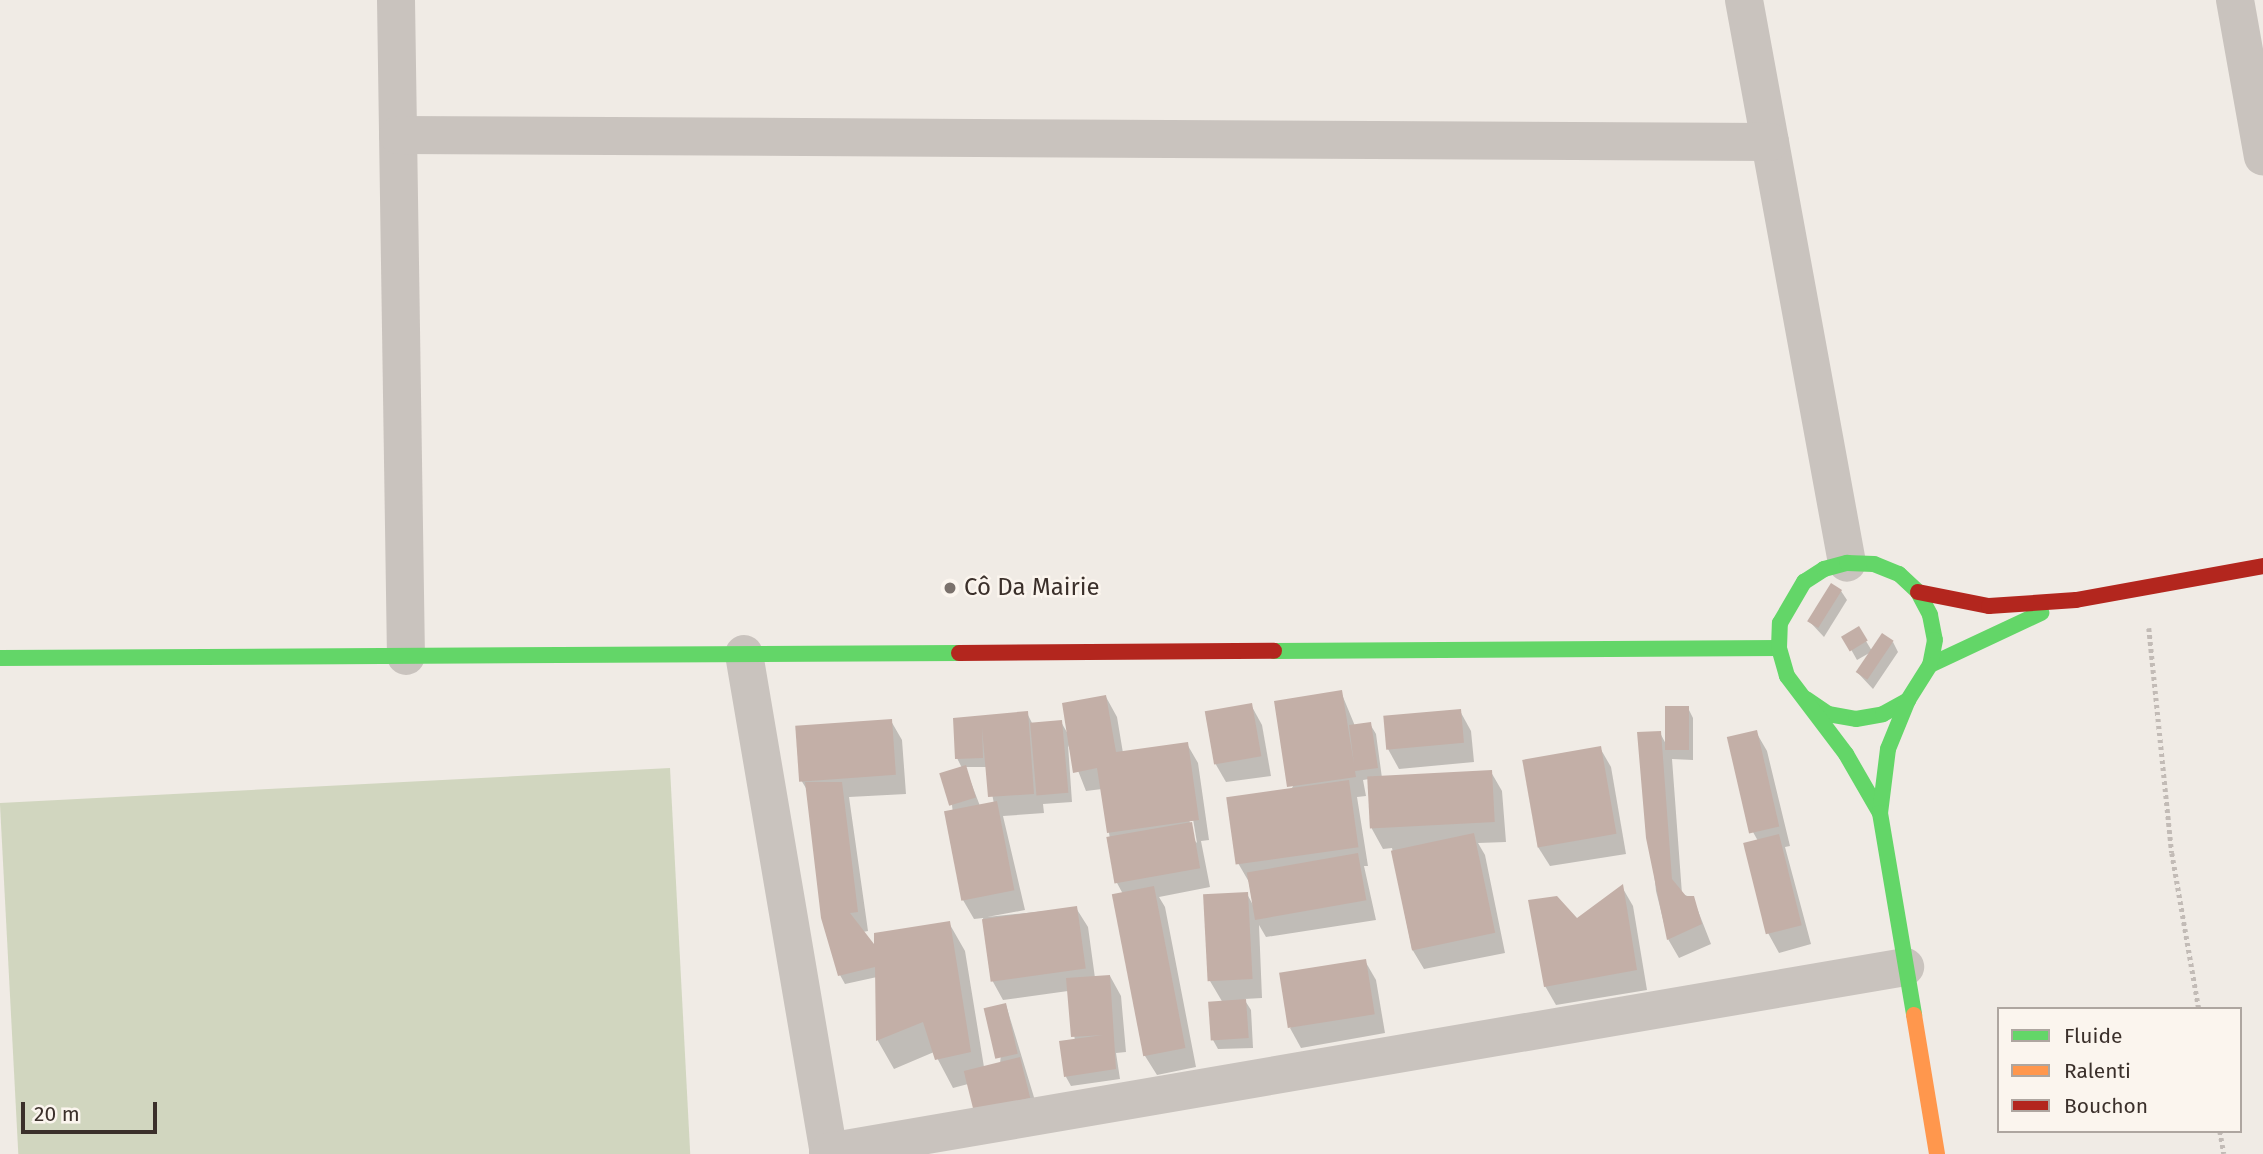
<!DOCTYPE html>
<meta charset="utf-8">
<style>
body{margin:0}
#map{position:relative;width:2263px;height:1154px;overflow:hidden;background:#f0ebe5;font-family:"Fira Sans",sans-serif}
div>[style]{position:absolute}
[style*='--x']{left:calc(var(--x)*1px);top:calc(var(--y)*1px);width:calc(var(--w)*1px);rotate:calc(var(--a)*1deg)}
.green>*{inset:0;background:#d1d6bf;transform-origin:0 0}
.shadow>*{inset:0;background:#0003}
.building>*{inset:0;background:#c3afa7;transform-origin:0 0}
.path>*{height:4.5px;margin-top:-2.25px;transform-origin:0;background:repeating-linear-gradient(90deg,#c2bbb6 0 3.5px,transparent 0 7px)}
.street>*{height:38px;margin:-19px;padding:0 19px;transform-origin:19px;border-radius:19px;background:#c9c3be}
.fast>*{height:16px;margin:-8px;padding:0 8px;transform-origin:8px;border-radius:8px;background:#63d668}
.slow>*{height:16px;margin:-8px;padding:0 8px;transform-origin:8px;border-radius:8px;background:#ff974d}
.jam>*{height:16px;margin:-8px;padding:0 8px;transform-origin:8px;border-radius:8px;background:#b3261e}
.dots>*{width:19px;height:19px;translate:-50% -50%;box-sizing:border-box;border:4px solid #fbf5ee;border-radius:50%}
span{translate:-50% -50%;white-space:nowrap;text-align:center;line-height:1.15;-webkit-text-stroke:5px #fbf5ee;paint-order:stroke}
.poi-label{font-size:24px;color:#3b302b}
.left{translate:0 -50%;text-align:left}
.legend{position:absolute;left:1997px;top:1007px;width:245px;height:126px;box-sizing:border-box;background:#fbf5ee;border:2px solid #aea6a0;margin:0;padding:9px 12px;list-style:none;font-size:21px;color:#3b302b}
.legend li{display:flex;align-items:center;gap:14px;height:35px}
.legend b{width:35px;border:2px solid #aea6a0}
.scale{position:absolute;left:21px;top:1102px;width:136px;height:32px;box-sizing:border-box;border:4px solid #3b302b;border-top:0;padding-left:9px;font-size:21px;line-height:24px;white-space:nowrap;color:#3b302b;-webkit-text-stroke:5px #fbf5ee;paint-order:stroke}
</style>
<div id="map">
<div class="green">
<i style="left:670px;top:768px;width:387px;height:671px;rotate:87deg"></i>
</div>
<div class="shadow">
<i style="clip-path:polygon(1841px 591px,1847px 600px,1824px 637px,1809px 621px)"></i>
<i style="clip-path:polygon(1858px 628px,1872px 651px,1893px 642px,1898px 652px,1873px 689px,1857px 672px,1871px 652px,1857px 660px,1844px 637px)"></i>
<i style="clip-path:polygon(1341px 692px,1355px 726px,1370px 724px,1376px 734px,1382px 778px,1491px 772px,1502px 791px,1506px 842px,1478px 843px,1485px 855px,1505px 953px,1424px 969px,1412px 949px,1392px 848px,1383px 849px,1372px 829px,1369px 779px,1363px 780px,1366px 796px,1357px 797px,1368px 866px,1364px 866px,1376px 920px,1266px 937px,1259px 925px,1262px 998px,1244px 999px,1251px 1010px,1253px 1048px,1218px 1049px,1213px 1040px,1223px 1003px,1210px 981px,1247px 894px,1253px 905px,1249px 882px,1238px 863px,1291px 790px)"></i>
<i style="clip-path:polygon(evenodd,1106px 697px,1117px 717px,1123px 753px,1187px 744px,1198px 763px,1209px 840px,1201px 841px,1210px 887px,1159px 897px,1165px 907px,1196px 1067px,1157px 1075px,1145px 1056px,1114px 895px,1123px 894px,1117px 883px,1102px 789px,1086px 791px,1068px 745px,1072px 802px,1043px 804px,1044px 813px,1003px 816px,1025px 910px,987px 917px,1076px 908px,1088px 927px,1095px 978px,1110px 976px,1121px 996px,1126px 1052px,1116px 1053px,1120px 1079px,1071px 1086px,1066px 1077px,1075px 1041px,1068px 991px,1003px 1000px,992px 980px,983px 918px,974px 919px,963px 900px,952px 805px,962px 768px,957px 758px,955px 720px,1027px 713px,1033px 725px,1061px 722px,1068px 734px,1106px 697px,965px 767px,987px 767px,994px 804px,980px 806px,965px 767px,1106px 697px,1188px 813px,1192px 813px,1197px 843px,1193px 839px,1188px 813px)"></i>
<i style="clip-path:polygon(1251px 705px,1262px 725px,1271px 776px,1226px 782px,1215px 763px)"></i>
<i style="clip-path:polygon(1688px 708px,1693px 718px,1693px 760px,1672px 759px,1682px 894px,1693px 898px,1711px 944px,1679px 958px,1668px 939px,1656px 891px,1639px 734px,1660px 733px,1666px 744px)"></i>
<i style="clip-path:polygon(1460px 711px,1471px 731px,1474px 762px,1399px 769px,1388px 749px)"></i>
<i style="clip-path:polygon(891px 721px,902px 740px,906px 794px,849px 797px,868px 931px,863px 932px,876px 949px,949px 923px,965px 951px,984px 1067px,1000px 1064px,1006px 1005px,1040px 1117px,968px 1084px,953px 1088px,934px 1052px,894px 1069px,878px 1041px,877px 977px,845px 984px,840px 975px,809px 793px,801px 780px)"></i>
<i style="clip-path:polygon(1756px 732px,1767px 751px,1790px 846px,1785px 847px,1811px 944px,1779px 953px,1768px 933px,1758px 841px,1753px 832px)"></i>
<i style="clip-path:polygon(1600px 748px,1611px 767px,1626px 854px,1550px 866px,1538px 847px)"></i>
<i style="clip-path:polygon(1622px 887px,1633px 906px,1647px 990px,1556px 1005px,1545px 986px,1577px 920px)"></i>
<i style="clip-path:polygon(1365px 961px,1376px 980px,1385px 1033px,1301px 1048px,1290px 1028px)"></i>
</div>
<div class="building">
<i style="left:1831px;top:583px;width:13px;height:45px;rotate:32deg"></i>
<i style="left:1859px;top:626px;width:17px;height:21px;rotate:59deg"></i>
<i style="left:1882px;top:633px;width:14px;height:47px;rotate:34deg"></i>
<i style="clip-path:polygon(1342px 690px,1354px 764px,1349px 725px,1371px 722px,1378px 768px,1355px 771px,1356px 777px,1287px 787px,1274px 701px)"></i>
<i style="clip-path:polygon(1106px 695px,1116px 752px,1188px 742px,1199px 820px,1107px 833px,1097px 768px,1073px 773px,1062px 703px)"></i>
<i style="left:1252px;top:703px;width:54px;height:48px;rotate:80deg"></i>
<i style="left:1665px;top:706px;width:24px;height:44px"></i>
<i style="left:1461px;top:709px;width:34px;height:78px;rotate:85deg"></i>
<i style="clip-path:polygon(1028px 711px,1034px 794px,988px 797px,982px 728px,983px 758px,955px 759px,953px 718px)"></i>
<i style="left:892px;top:719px;width:56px;height:97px;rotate:86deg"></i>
<i style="left:1062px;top:720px;width:73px;height:32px;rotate:85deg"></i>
<i style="left:1757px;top:730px;width:99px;height:31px;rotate:77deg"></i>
<i style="clip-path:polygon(1661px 731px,1672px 879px,1686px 896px,1694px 896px,1702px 924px,1667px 940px,1646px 838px,1637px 732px)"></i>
<i style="left:1601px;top:746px;width:89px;height:80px;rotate:80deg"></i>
<i style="left:966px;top:765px;width:34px;height:28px;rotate:73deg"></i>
<i style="left:1492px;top:770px;width:52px;height:125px;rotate:87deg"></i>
<i style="left:1349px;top:780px;width:68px;height:124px;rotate:82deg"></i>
<i style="clip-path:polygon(805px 782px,842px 782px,858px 912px,850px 913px,874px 944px,874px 933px,950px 921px,971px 1052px,935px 1060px,923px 1022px,876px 1041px,875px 967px,838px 976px,821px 918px)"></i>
<i style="left:997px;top:801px;width:91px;height:54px;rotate:79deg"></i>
<i style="left:1192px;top:822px;width:47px;height:87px;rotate:80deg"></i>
<i style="left:1474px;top:833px;width:102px;height:85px;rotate:78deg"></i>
<i style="left:1779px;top:834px;width:94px;height:37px;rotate:76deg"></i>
<i style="left:1358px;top:853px;width:48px;height:113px;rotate:80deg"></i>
<i style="clip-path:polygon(1623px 884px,1637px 970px,1544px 987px,1528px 900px,1557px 896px,1577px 918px)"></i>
<i style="left:1154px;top:886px;width:165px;height:43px;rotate:79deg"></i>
<i style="left:1248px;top:892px;width:87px;height:45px;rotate:87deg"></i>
<i style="left:1077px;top:906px;width:63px;height:96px;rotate:82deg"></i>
<i style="left:1366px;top:959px;width:56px;height:88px;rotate:81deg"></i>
<i style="clip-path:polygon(1110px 975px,1116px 1069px,1064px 1077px,1059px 1041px,1103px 1035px,1071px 1037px,1066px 978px)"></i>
<i style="left:1246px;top:999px;width:39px;height:38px;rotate:86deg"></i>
<i style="left:1006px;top:1003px;width:52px;height:23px;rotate:77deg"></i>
<i style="left:1020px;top:1057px;width:42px;height:58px;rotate:76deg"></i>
</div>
<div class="path">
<i style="--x:2149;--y:628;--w:226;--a:84.2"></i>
<i style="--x:2172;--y:853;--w:158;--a:80.2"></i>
<i style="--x:2220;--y:1131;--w:23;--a:80"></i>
</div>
<div class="street">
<i style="--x:396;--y:0;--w:656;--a:89.13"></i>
<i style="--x:1744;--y:0;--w:572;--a:79.63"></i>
<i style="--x:2235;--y:0;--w:159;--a:79.9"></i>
<i style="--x:398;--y:135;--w:1372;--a:0.29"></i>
<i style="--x:744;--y:654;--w:507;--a:80.35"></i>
<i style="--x:828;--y:1152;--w:1093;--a:-9.75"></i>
</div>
<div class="fast">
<i style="--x:1274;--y:651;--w:505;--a:-0.34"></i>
<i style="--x:0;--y:658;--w:959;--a:-0.3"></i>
<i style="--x:1930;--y:665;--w:123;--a:-25.1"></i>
<i style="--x:1806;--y:699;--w:27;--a:34"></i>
<i style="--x:1828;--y:714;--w:28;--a:10"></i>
<i style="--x:1856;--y:719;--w:27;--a:-10"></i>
<i style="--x:1883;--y:714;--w:29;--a:-29"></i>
<i style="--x:1880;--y:813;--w:68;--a:-120"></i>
<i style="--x:1846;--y:754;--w:98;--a:-127.1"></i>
<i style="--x:1787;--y:676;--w:29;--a:-106"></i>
<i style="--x:1779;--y:648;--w:25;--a:-88"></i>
<i style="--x:1780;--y:623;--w:48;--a:-59.7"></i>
<i style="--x:1804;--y:582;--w:24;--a:-33"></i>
<i style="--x:1824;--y:569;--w:24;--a:-15"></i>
<i style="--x:1847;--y:563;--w:27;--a:2"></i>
<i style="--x:1874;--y:564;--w:27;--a:22"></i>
<i style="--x:1899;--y:574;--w:26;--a:43"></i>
<i style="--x:1918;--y:592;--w:26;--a:62"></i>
<i style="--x:1930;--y:615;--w:25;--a:79"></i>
<i style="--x:1935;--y:640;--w:25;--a:101"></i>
<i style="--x:1930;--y:665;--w:41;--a:122.2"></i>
<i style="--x:1908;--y:700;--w:53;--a:112.2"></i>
<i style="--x:1888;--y:749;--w:64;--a:97.1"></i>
<i style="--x:1880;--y:813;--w:205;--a:80.4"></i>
</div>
<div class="slow">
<i style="--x:1914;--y:1015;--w:141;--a:80.6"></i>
</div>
<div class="jam">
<i style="--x:1918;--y:592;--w:72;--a:11.2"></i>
<i style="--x:1989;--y:606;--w:87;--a:-3.9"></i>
<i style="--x:2076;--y:600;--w:190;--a:-10.3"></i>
<i style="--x:959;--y:653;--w:315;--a:-0.4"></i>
</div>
<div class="dots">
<i style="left:950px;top:588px;background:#7a716c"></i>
</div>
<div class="poi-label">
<span class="left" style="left:964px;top:588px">Cô Da Mairie</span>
</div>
<ul class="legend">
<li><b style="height:9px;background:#63d668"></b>Fluide</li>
<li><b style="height:9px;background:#ff974d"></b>Ralenti</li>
<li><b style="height:9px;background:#b3261e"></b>Bouchon</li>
</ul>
<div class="scale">20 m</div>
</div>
